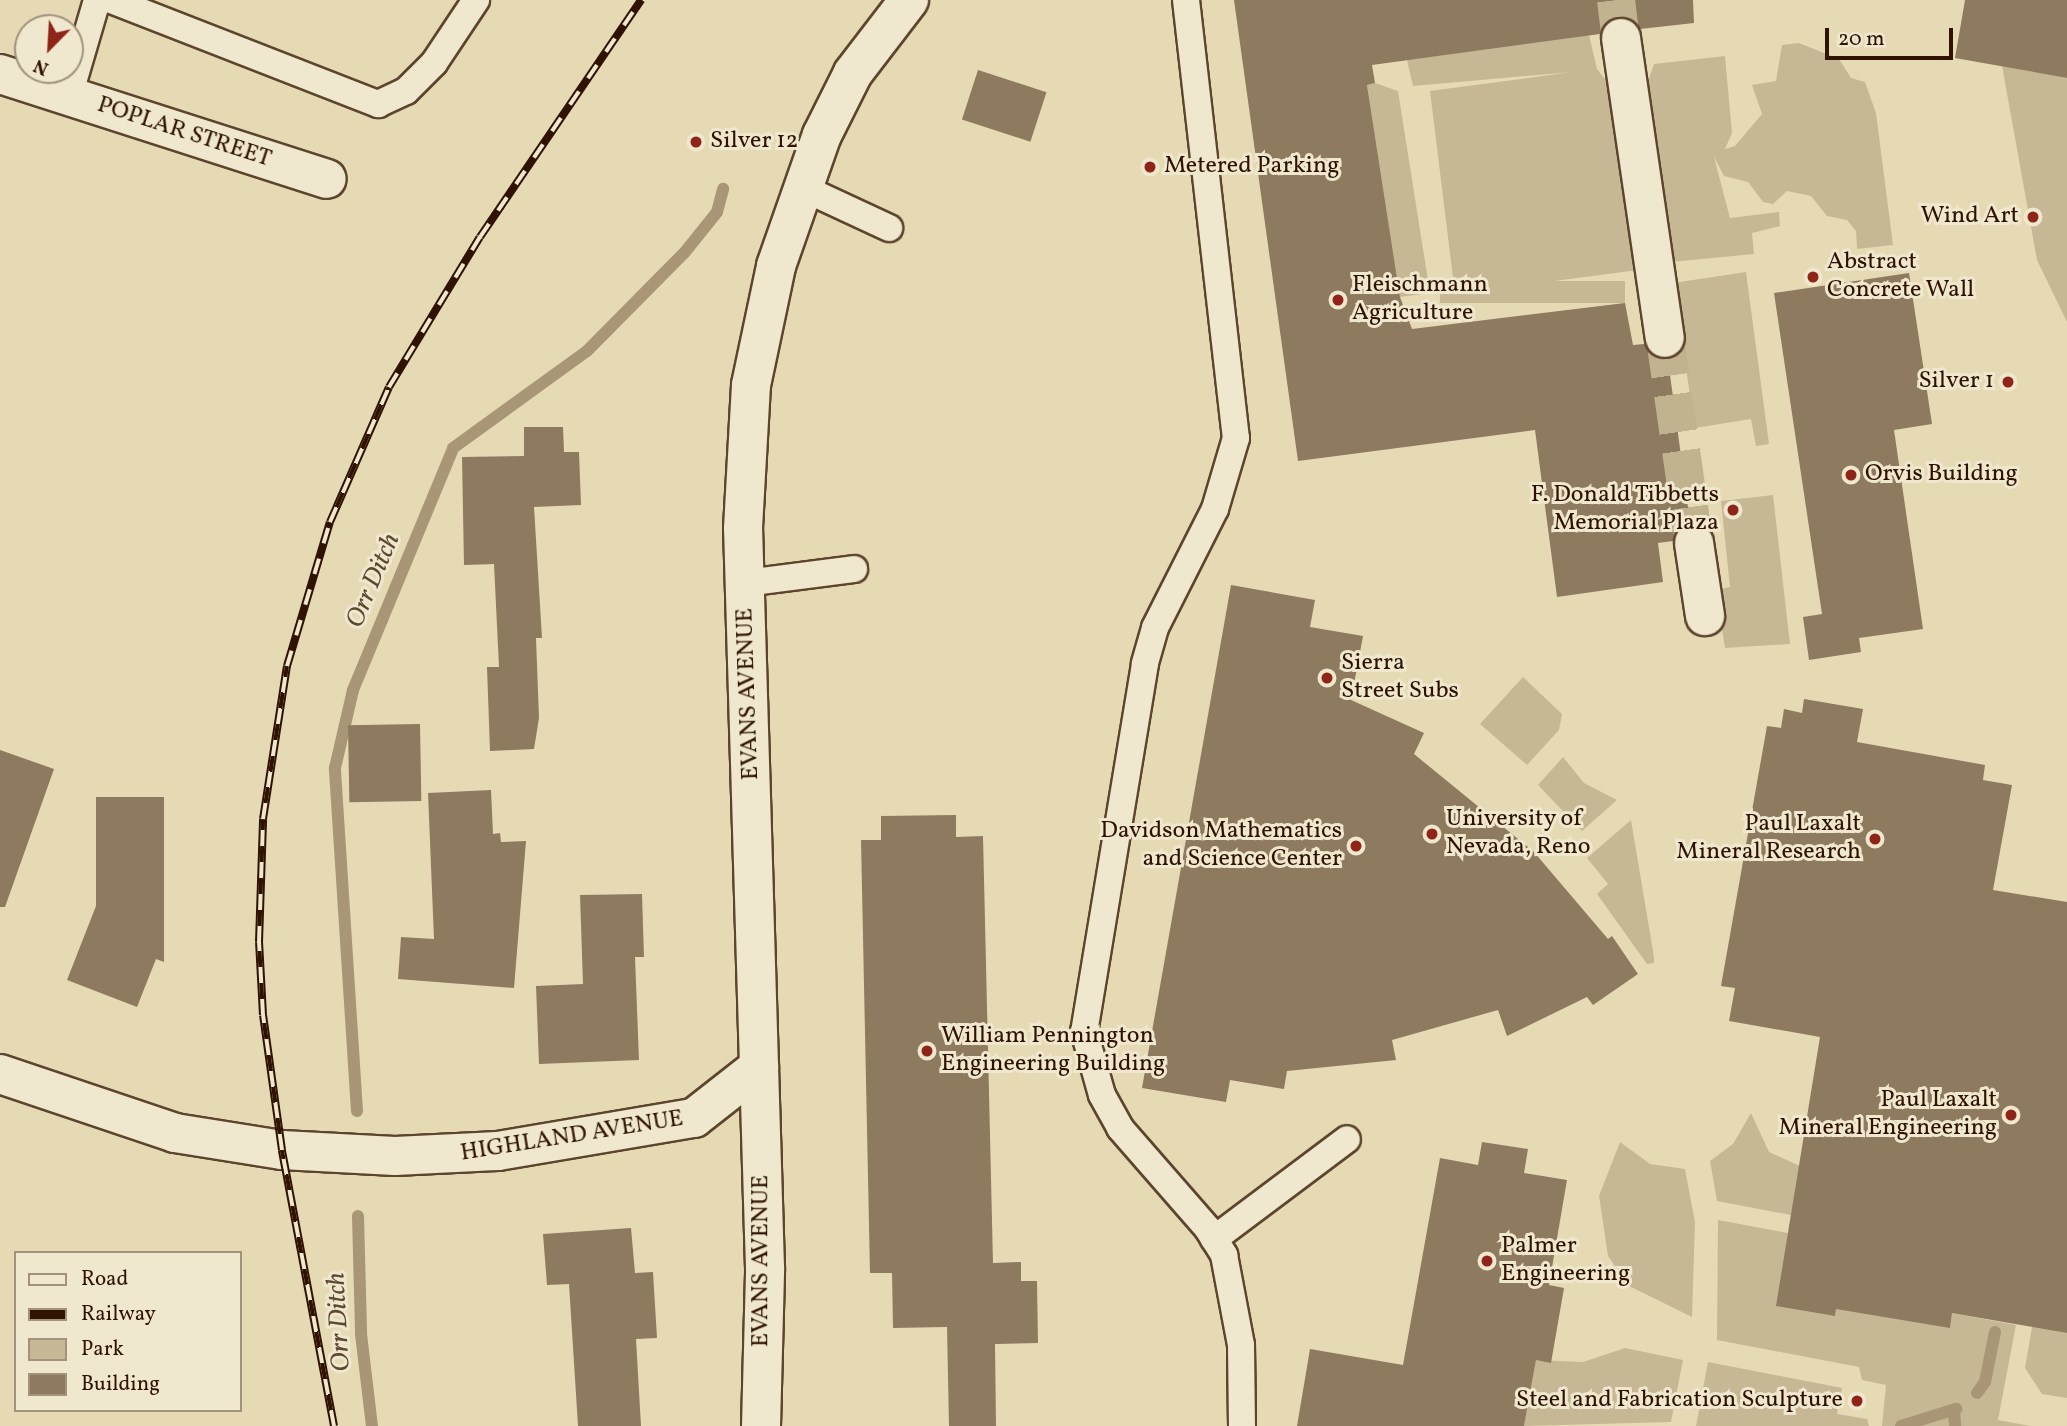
<!DOCTYPE html>
<style>
body{margin:0}
#map{position:relative;width:2067px;height:1426px;overflow:hidden;background:#e6dab4;font-family:Vollkorn,serif}
div>[style]{position:absolute}
[style*='--x']{left:calc(var(--x)*1px);top:calc(var(--y)*1px);width:calc(var(--w)*1px);rotate:calc(var(--a)*1deg)}
.green>*{inset:0;background:#c7b895;transform-origin:0 0}
.stream>*{height:12px;margin:-6px;padding:0 6px;transform-origin:6px;border-radius:6px;background:#a89677}
.building>*{inset:0;background:#8e7a5e;transform-origin:0 0}
.pedestrian-tunnel>*{height:38px;margin-top:-19px;transform-origin:0;background:repeating-linear-gradient(90deg,#c1b290 0 38px,transparent 0 57px)}
.roads{filter:drop-shadow(2px 0 #5d452d) drop-shadow(-2px 0 #5d452d) drop-shadow(0 2px #5d452d) drop-shadow(0 -2px #5d452d)}
.service>*{height:26px;margin:-13px;padding:0 13px;transform-origin:13px;border-radius:13px;background:#efe7ce}
.pedestrian>*{height:38px;margin:-19px;padding:0 19px;transform-origin:19px;border-radius:19px;background:#efe7ce}
.minor>*{height:38px;margin:-19px;padding:0 19px;transform-origin:19px;border-radius:19px;background:#efe7ce}
.tertiary>*{height:38px;margin:-19px;padding:0 19px;transform-origin:19px;border-radius:19px;background:#efe7ce}
.rail>*{height:8px;margin-top:-4px;transform-origin:0;background:repeating-linear-gradient(90deg,#efe7ce 0 16px,#2f1300 0 32px);box-sizing:border-box;border-block:2px solid #2f1300}
.dots>*{width:19px;height:19px;translate:-50% -50%;box-sizing:border-box;border:4px solid #efe7ce;border-radius:50%}
span{translate:-50% -50%;white-space:nowrap;text-align:center;line-height:1.15;-webkit-text-stroke:6px #efe7ce;paint-order:stroke}
.street-label{font-size:24px;color:#2f1300}
.poi-label{font-size:24px;color:#2f1300}
.left{translate:0 -50%;text-align:left}
.right{translate:-100% -50%;text-align:right}
.water-label{font-size:26px;color:#5f4730;font-style:italic}
.legend{position:absolute;left:14px;top:1251px;width:228px;height:161px;box-sizing:border-box;background:#efe7ce;border:2px solid #a2927c;margin:0;padding:9px 12px;list-style:none;font-size:21px;color:#2f1300}
.legend li{display:flex;align-items:center;gap:14px;height:35px}
.legend b{width:35px;border:2px solid #a2927c}
.north{position:absolute;left:14px;top:14px;width:70px;height:70px;box-sizing:border-box;background:#efe7ce;border:2px solid #a2927c;border-radius:50%;rotate:204deg;font-size:19px;font-weight:700;line-height:28px;text-align:center;color:#2f1300}
.north::after{content:'';display:block;margin:auto;width:24px;height:32px;background:#8f2418;clip-path:polygon(50% 0,100% 100%,50% 72%,0 100%)}
.scale{position:absolute;left:1825px;top:28px;width:128px;height:32px;box-sizing:border-box;border:4px solid #2f1300;border-top:0;padding-left:9px;font-size:21px;line-height:24px;white-space:nowrap;color:#2f1300;-webkit-text-stroke:5px #efe7ce;paint-order:stroke}
</style>
<div id="map">
<div class="green">
<i style="clip-path:polygon(1589px 35px,1597px 69px,1616px 93px,1638px 270px,1455px 294px,1430px 91px,1572px 72px,1413px 86px,1407px 60px)"></i>
<i style="clip-path:polygon(1799px 43px,1839px 59px,1851px 78px,1865px 82px,1876px 113px,1893px 245px,1857px 249px,1856px 231px,1847px 220px,1827px 216px,1811px 196px,1787px 191px,1773px 204px,1763px 202px,1748px 182px,1724px 176px,1714px 157px,1730px 218px,1779px 212px,1780px 226px,1752px 233px,1754px 254px,1671px 262px,1645px 90px,1654px 64px,1725px 56px,1732px 133px,1725px 149px,1735px 146px,1762px 114px,1752px 85px,1776px 81px,1782px 45px)"></i>
<i style="clip-path:polygon(2002px 66px,2067px 78px,2067px 322px,2037px 260px)"></i>
<i style="clip-path:polygon(1375px 83px,1398px 91px,1430px 293px,1400px 297px,1367px 85px)"></i>
<i style="clip-path:polygon(1746px 272px,1769px 444px,1756px 446px,1751px 419px,1695px 428px,1673px 283px)"></i>
<i style="left:1625px;top:281px;width:22px;height:185px;rotate:90deg"></i>
<i style="clip-path:polygon(1773px 495px,1790px 644px,1725px 648px,1716px 590px,1730px 587px,1721px 501px)"></i>
<i style="clip-path:polygon(1523px 677px,1562px 714px,1559px 730px,1527px 765px,1480px 724px)"></i>
<i style="clip-path:polygon(1563px 757px,1584px 783px,1617px 800px,1582px 831px,1538px 785px)"></i>
<i style="clip-path:polygon(1631px 820px,1654px 957px,1654px 963px,1647px 964px,1597px 894px,1608px 884px,1587px 858px)"></i>
<i style="clip-path:polygon(1751px 1113px,1769px 1152px,1800px 1166px,1791px 1215px,1717px 1201px,1710px 1161px,1733px 1144px)"></i>
<i style="clip-path:polygon(1620px 1142px,1650px 1164px,1685px 1169px,1695px 1222px,1692px 1317px,1629px 1286px,1608px 1256px,1599px 1196px)"></i>
<i style="clip-path:polygon(1718px 1220px,1788px 1233px,1835px 1316px,1836px 1308px,1950px 1327px,1952px 1313px,2016px 1325px,1998px 1420px,2030px 1426px,1882px 1426px,1886px 1385px,1862px 1380px,1859px 1367px,1717px 1340px)"></i>
<i style="clip-path:polygon(2032px 1327px,2067px 1333px,2067px 1398px,2042px 1394px,2025px 1368px)"></i>
<i style="clip-path:polygon(1625px 1348px,1683px 1360px,1671px 1422px,1524px 1426px,1536px 1360px,1583px 1362px)"></i>
<i style="clip-path:polygon(1708px 1362px,1842px 1388px,1837px 1414px,1867px 1419px,1869px 1426px,1696px 1426px)"></i>
</div>
<div class="stream">
<i style="--x:357;--y:1111;--w:344;--a:-93.7"></i>
<i style="--x:335;--y:768;--w:80;--a:-77"></i>
<i style="--x:353;--y:690;--w:262;--a:-67.5"></i>
<i style="--x:453;--y:448;--w:165;--a:-35.9"></i>
<i style="--x:587;--y:351;--w:139;--a:-45.3"></i>
<i style="--x:685;--y:252;--w:51;--a:-51.3"></i>
<i style="--x:717;--y:212;--w:24;--a:-75"></i>
<i style="--x:358;--y:1216;--w:118;--a:88.5"></i>
<i style="--x:361;--y:1334;--w:93;--a:83.2"></i>
<i style="--x:1977;--y:1393;--w:14;--a:-54"></i>
<i style="--x:1985;--y:1382;--w:51;--a:-78.7"></i>
<i style="--x:1954;--y:1410;--w:16;--a:86"></i>
<i style="--x:1901;--y:1426;--w:58;--a:-17.2"></i>
</div>
<div class="building">
<i style="clip-path:polygon(1234px 0,1693px 0,1694px 23px,1640px 29px,1630px 18px,1617px 17px,1600px 34px,1372px 65px,1375px 83px,1367px 85px,1400px 297px,1412px 329px,1625px 303px,1633px 345px,1644px 344px,1656px 358px,1668px 360px,1690px 522px,1680px 526px,1673px 541px,1658px 543px,1663px 582px,1557px 597px,1535px 430px,1298px 461px)"></i>
<i style="clip-path:polygon(1965px 0,2067px 0,2067px 78px,1955px 58px)"></i>
<i style="left:978px;top:70px;width:72px;height:52px;rotate:18deg"></i>
<i style="clip-path:polygon(1909px 273px,1932px 424px,1894px 430px,1923px 629px,1859px 638px,1861px 652px,1809px 660px,1803px 617px,1822px 614px,1774px 293px)"></i>
<i style="clip-path:polygon(524px 427px,563px 427px,564px 452px,579px 452px,581px 505px,534px 507px,542px 638px,536px 638px,539px 718px,534px 749px,490px 751px,487px 667px,499px 667px,494px 564px,464px 565px,462px 457px,524px 456px)"></i>
<i style="clip-path:polygon(1231px 585px,1315px 600px,1310px 627px,1363px 636px,1351px 700px,1424px 733px,1414px 754px,1534px 852px,1608px 939px,1612px 936px,1638px 974px,1593px 1005px,1587px 997px,1507px 1036px,1498px 1010px,1392px 1040px,1396px 1060px,1287px 1071px,1284px 1089px,1230px 1080px,1226px 1102px,1142px 1088px)"></i>
<i style="clip-path:polygon(1804px 699px,1863px 709px,1857px 742px,1985px 765px,1983px 780px,2012px 785px,1993px 890px,2067px 902px,2067px 1333px,1952px 1313px,1950px 1328px,1836px 1309px,1835px 1316px,1776px 1306px,1820px 1037px,1729px 1021px,1735px 988px,1721px 986px,1767px 726px,1781px 728px,1784px 709px,1802px 713px)"></i>
<i style="left:420px;top:724px;width:77px;height:72px;rotate:89deg"></i>
<i style="clip-path:polygon(0 750px,54px 769px,5px 907px,0 907px)"></i>
<i style="clip-path:polygon(491px 790px,493px 834px,500px 833px,501px 842px,526px 841px,514px 988px,398px 979px,401px 937px,434px 939px,428px 793px)"></i>
<i style="clip-path:polygon(96px 797px,164px 797px,164px 962px,156px 959px,137px 1007px,67px 980px,96px 906px)"></i>
<i style="clip-path:polygon(956px 815px,956px 837px,983px 836px,993px 1263px,1021px 1262px,1021px 1281px,1037px 1281px,1038px 1343px,995px 1344px,996px 1426px,949px 1426px,947px 1327px,893px 1328px,892px 1273px,870px 1273px,861px 840px,881px 840px,881px 816px)"></i>
<i style="clip-path:polygon(642px 894px,644px 957px,635px 957px,639px 1060px,539px 1064px,536px 986px,583px 984px,580px 895px)"></i>
<i style="clip-path:polygon(1482px 1142px,1528px 1149px,1524px 1173px,1567px 1180px,1549px 1285px,1564px 1288px,1551px 1363px,1536px 1360px,1524px 1426px,1297px 1426px,1310px 1349px,1403px 1365px,1440px 1158px,1478px 1165px)"></i>
<i style="clip-path:polygon(631px 1228px,635px 1273px,653px 1272px,657px 1338px,636px 1339px,641px 1426px,578px 1426px,569px 1284px,547px 1285px,543px 1234px)"></i>
</div>
<div class="pedestrian-tunnel">
<i style="--x:1616;--y:0;--w:38;--a:83"></i>
<i style="--x:1665;--y:338;--w:207;--a:81.9"></i>
</div>
<div class="roads">
<div class="service">
<i style="--x:111;--y:0;--w:287;--a:21.3"></i>
<i style="--x:378;--y:104;--w:31;--a:-25"></i>
<i style="--x:406;--y:91;--w:40;--a:-45"></i>
<i style="--x:434;--y:63;--w:76;--a:-56.3"></i>
<i style="--x:1186;--y:0;--w:441;--a:83.5"></i>
<i style="--x:1236;--y:438;--w:74;--a:106.5"></i>
<i style="--x:1215;--y:509;--w:133;--a:116.8"></i>
<i style="--x:1155;--y:628;--w:37;--a:106"></i>
<i style="--x:1145;--y:664;--w:372;--a:99.4"></i>
<i style="--x:1084;--y:1031;--w:66;--a:74.3"></i>
<i style="--x:1102;--y:1095;--w:38;--a:61"></i>
<i style="--x:1120;--y:1128;--w:134;--a:48.9"></i>
<i style="--x:1208;--y:1229;--w:31;--a:58"></i>
<i style="--x:1224;--y:1255;--w:92;--a:79.3"></i>
<i style="--x:1241;--y:1345;--w:81;--a:89.3"></i>
<i style="--x:69;--y:96;--w:100;--a:-73.7"></i>
<i style="--x:803;--y:188;--w:95;--a:24.9"></i>
<i style="--x:746;--y:583;--w:109;--a:-7.4"></i>
<i style="--x:1214;--y:1239;--w:166;--a:-36.9"></i>
</div>
<div class="pedestrian">
<i style="--x:1621;--y:38;--w:303;--a:81.7"></i>
<i style="--x:1694;--y:543;--w:74;--a:81.4"></i>
</div>
<div class="minor">
<i style="--x:0;--y:74;--w:343;--a:17.8"></i>
</div>
<div class="tertiary">
<i style="--x:0;--y:1074;--w:185;--a:18.6"></i>
<i style="--x:175;--y:1133;--w:108;--a:9"></i>
<i style="--x:282;--y:1150;--w:113;--a:3"></i>
<i style="--x:395;--y:1156;--w:103;--a:-2.8"></i>
<i style="--x:498;--y:1151;--w:199;--a:-9.6"></i>
<i style="--x:694;--y:1118;--w:83;--a:-38.1"></i>
<i style="--x:761;--y:1426;--w:158;--a:-88.5"></i>
<i style="--x:765;--y:1268;--w:740;--a:-91.7"></i>
<i style="--x:743;--y:528;--w:143;--a:-86.8"></i>
<i style="--x:751;--y:385;--w:122;--a:-78.1"></i>
<i style="--x:776;--y:266;--w:139;--a:-70.7"></i>
<i style="--x:822;--y:135;--w:69;--a:-63.4"></i>
<i style="--x:853;--y:73;--w:92;--a:-52.5"></i>
</div>
</div>
<div class="rail">
<i style="--x:334;--y:1426;--w:281;--a:-100.7"></i>
<i style="--x:282;--y:1150;--w:136;--a:-98"></i>
<i style="--x:263;--y:1015;--w:73;--a:-93.1"></i>
<i style="--x:259;--y:942;--w:123;--a:-88.1"></i>
<i style="--x:263;--y:819;--w:155;--a:-81.1"></i>
<i style="--x:287;--y:666;--w:150;--a:-73.4"></i>
<i style="--x:330;--y:522;--w:147;--a:-66.4"></i>
<i style="--x:389;--y:387;--w:175;--a:-58.8"></i>
<i style="--x:480;--y:237;--w:287;--a:-55.8"></i>
</div>
<div class="dots">
<i style="left:696px;top:142px;background:#8f2418"></i>
<i style="left:1150px;top:167px;background:#8f2418"></i>
<i style="left:2033px;top:217px;background:#8f2418"></i>
<i style="left:1813px;top:277px;background:#8f2418"></i>
<i style="left:1338px;top:300px;background:#8f2418"></i>
<i style="left:2008px;top:382px;background:#8f2418"></i>
<i style="left:1851px;top:475px;background:#8f2418"></i>
<i style="left:1733px;top:510px;background:#8f2418"></i>
<i style="left:1327px;top:678px;background:#8f2418"></i>
<i style="left:1432px;top:834px;background:#8f2418"></i>
<i style="left:1875px;top:839px;background:#8f2418"></i>
<i style="left:1356px;top:846px;background:#8f2418"></i>
<i style="left:927px;top:1051px;background:#8f2418"></i>
<i style="left:2011px;top:1115px;background:#8f2418"></i>
<i style="left:1487px;top:1261px;background:#8f2418"></i>
<i style="left:1857px;top:1401px;background:#8f2418"></i>
</div>
<div class="street-label">
<span style="left:184px;top:133px;rotate:18deg">POPLAR STREET</span>
<span style="left:749px;top:694px;rotate:-92deg">EVANS AVENUE</span>
<span style="left:572px;top:1137px;rotate:-9deg">HIGHLAND AVENUE</span>
<span style="left:762px;top:1261px;rotate:-90deg">EVANS AVENUE</span>
</div>
<div class="poi-label">
<span class="left" style="left:710px;top:142px">Silver 12</span>
<span class="left" style="left:1164px;top:167px">Metered Parking</span>
<span class="right" style="left:2019px;top:217px">Wind Art</span>
<span class="left" style="left:1827px;top:277px">Abstract<br>Concrete Wall</span>
<span class="left" style="left:1352px;top:300px">Fleischmann<br>Agriculture</span>
<span class="right" style="left:1994px;top:382px">Silver 1</span>
<span class="left" style="left:1865px;top:475px">Orvis Building</span>
<span class="right" style="left:1719px;top:510px">F. Donald Tibbetts<br>Memorial Plaza</span>
<span class="left" style="left:1341px;top:678px">Sierra<br>Street Subs</span>
<span class="left" style="left:1446px;top:834px">University of<br>Nevada, Reno</span>
<span class="right" style="left:1861px;top:839px">Paul Laxalt<br>Mineral Research</span>
<span class="right" style="left:1342px;top:846px">Davidson Mathematics<br>and Science Center</span>
<span class="left" style="left:941px;top:1051px">William Pennington<br>Engineering Building</span>
<span class="right" style="left:1997px;top:1115px">Paul Laxalt<br>Mineral Engineering</span>
<span class="left" style="left:1501px;top:1261px">Palmer<br>Engineering</span>
<span class="right" style="left:1843px;top:1401px">Steel and Fabrication Sculpture</span>
</div>
<div class="water-label">
<span style="left:374px;top:581px;rotate:-67deg">Orr Ditch</span>
<span style="left:340px;top:1322px;rotate:-93deg">Orr Ditch</span>
</div>
<ul class="legend">
<li><b style="height:9px;background:#efe7ce"></b>Road</li>
<li><b style="height:9px;background:#2f1300"></b>Railway</li>
<li><b style="height:19px;background:#c7b895"></b>Park</li>
<li><b style="height:19px;background:#8e7a5e"></b>Building</li>
</ul>
<div class="north">N</div>
<div class="scale">20 m</div>
</div>
